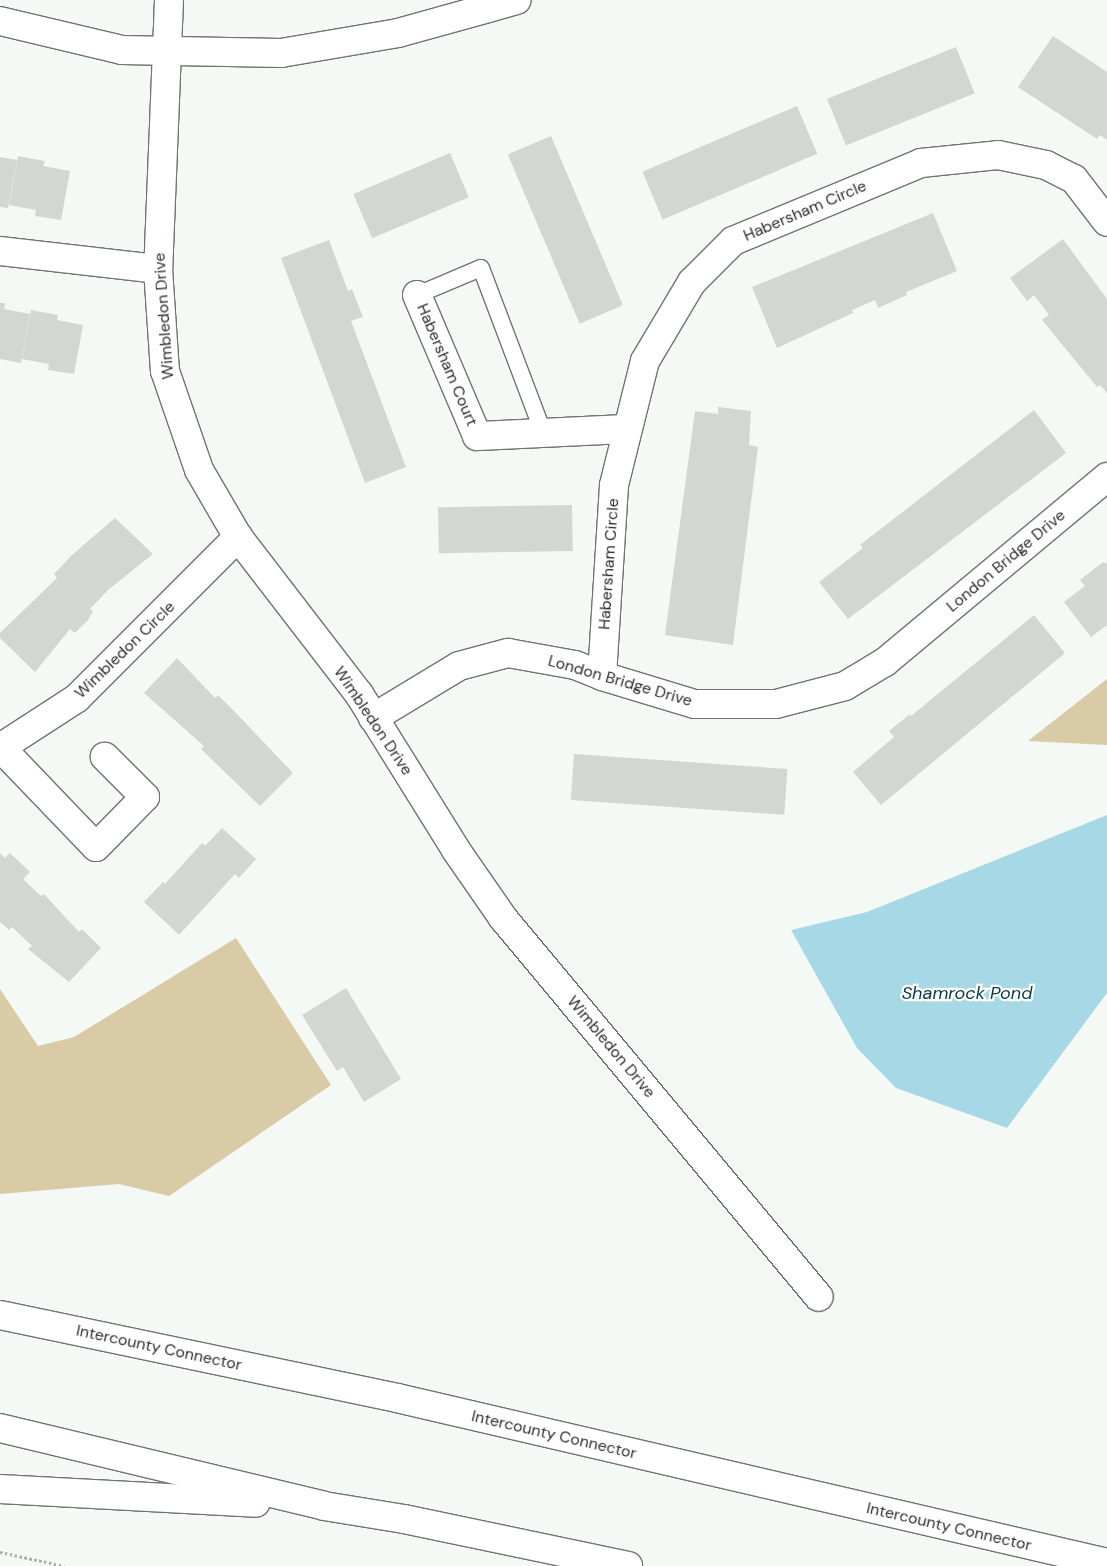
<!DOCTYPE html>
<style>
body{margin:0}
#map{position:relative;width:1107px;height:1566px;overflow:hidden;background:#f4f9f5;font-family:"DM Sans",sans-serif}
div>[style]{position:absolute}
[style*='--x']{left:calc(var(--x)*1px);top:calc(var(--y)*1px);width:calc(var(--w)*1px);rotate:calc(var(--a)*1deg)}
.green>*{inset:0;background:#dacba7}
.water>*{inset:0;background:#a6d9e5}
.building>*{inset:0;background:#d4d6d1;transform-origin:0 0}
.path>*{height:3px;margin-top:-1.5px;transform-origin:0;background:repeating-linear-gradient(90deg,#abafac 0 2.5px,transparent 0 5px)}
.roads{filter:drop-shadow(1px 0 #707470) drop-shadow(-1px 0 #707470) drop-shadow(0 1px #707470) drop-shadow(0 -1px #707470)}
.service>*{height:16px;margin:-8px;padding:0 8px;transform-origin:8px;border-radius:8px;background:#fff}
.minor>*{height:28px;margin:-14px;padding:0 14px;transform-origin:14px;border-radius:14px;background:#fff}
.tertiary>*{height:28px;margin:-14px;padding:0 14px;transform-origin:14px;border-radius:14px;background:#fff}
.motorway>*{height:28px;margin:-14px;padding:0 14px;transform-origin:14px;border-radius:14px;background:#fff}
span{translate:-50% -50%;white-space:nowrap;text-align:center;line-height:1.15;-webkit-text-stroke:4.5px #fff;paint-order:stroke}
.street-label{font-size:16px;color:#2b2d2b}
.water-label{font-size:18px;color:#083942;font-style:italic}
</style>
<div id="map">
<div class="green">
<i style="clip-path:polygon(1107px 679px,1107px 745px,1028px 741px)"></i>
<i style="clip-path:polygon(236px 938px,331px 1085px,169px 1196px,119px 1184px,0 1194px,0 989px,38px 1046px,74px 1037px)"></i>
</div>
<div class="water">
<i style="clip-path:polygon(1107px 815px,1107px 993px,1007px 1128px,896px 1088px,857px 1048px,791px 930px,867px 912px)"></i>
</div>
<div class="building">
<i style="clip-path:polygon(1053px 36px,1107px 72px,1107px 140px,1100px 135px,1097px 139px,1018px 87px)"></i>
<i style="left:956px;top:47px;width:50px;height:139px;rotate:68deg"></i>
<i style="left:797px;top:106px;width:52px;height:168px;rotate:67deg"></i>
<i style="left:551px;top:136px;width:184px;height:47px;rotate:67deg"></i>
<i style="left:450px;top:153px;width:48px;height:105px;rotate:67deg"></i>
<i style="clip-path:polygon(18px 156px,45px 161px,43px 166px,70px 171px,61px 220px,35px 216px,36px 210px,9px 205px)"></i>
<i style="clip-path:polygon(0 157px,17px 160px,8px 208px,0 207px)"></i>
<i style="clip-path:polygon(933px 213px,957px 271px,906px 292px,907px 295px,878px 308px,875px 300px,852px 310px,853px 313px,777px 348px,752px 287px)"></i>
<i style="clip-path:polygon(1063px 239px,1107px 299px,1107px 393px,1100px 385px,1097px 387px,1042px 320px,1049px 315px,1034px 295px,1027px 301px,1010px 278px)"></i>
<i style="clip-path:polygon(329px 240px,348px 291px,352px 289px,363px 317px,351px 321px,406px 467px,365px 483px,281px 258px)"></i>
<i style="clip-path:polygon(0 303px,5px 303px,4px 309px,30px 314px,21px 363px,0 359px)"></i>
<i style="clip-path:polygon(31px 310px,58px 315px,57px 320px,83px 325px,74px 374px,48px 370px,49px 364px,22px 359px)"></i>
<i style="clip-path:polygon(718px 407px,751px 411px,749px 445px,758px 447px,733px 645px,665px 635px,695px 411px,718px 414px)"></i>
<i style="clip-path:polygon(1034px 410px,1066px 453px,848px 619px,819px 582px,863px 548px,860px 545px)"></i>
<i style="left:572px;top:505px;width:46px;height:134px;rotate:89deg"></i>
<i style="clip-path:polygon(115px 518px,153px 554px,108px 590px,90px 609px,93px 611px,88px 620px,75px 633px,70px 629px,35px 672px,0 638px,0 633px,57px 578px,54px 574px,72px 555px)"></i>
<i style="clip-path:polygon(1103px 562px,1107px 564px,1107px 625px,1091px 637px,1064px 602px,1085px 586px,1080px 580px)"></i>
<i style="clip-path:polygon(1034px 615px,1065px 653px,881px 805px,853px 772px,894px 737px,889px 731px,910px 714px,911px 716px)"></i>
<i style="clip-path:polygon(177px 658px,215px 698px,218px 695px,236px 713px,293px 773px,260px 806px,201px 749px,204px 746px,144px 693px)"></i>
<i style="left:574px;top:754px;width:214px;height:46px;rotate:4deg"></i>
<i style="clip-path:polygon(222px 828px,256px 859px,239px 878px,235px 874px,179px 935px,144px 902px,163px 882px,165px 884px,202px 843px,205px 846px)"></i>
<i style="clip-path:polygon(0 853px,5px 858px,10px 853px,30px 872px,23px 879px,41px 896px,44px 894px,79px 932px,82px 929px,101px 948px,69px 982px,28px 949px,32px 946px,12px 927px,9px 930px,0 922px)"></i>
<i style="clip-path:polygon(346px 988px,401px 1079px,364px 1102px,343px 1067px,337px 1071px,302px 1015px)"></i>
</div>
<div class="path">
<i style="--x:0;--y:1552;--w:66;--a:12.3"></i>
</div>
<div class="roads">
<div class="service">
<i style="--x:417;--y:295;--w:69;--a:-22.9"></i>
<i style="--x:481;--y:268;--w:175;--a:69.3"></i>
</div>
<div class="minor">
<i style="--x:169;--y:0;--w:269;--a:92.3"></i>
<i style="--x:158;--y:269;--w:102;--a:86.1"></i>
<i style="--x:165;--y:371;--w:105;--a:71"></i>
<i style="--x:199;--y:470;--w:78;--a:59.8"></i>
<i style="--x:238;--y:537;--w:198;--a:52.4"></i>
<i style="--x:359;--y:694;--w:184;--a:58.1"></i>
<i style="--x:456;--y:850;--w:83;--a:55.3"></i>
<i style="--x:503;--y:918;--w:493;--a:50.2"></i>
<i style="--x:0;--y:251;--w:159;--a:6.5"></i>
<i style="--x:417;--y:295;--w:153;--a:66.9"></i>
<i style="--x:477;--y:436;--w:150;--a:-2.7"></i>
<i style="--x:602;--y:676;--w:191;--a:-86.4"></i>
<i style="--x:614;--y:485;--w:128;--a:-76"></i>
<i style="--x:645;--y:361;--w:92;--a:-59.3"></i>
<i style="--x:692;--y:282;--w:58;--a:-45"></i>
<i style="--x:733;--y:241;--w:204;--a:-22.5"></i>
<i style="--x:921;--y:163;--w:77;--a:-5.9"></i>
<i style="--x:998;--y:155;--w:49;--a:11.8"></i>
<i style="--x:1046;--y:165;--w:31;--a:27"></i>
<i style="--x:1074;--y:179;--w:54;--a:52.5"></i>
<i style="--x:373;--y:718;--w:100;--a:-31.2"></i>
<i style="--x:459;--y:666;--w:51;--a:-14.9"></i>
<i style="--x:508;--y:653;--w:68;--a:10.2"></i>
<i style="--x:575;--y:665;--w:29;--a:22"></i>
<i style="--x:602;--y:676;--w:97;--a:16.8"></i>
<i style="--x:695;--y:704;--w:81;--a:0"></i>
<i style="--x:776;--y:704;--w:71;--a:-14.6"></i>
<i style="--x:845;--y:686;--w:47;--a:-31"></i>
<i style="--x:885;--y:662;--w:289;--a:-39.8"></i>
<i style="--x:0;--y:748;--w:92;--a:-33"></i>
<i style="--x:77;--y:698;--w:228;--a:-45"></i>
<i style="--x:1;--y:748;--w:137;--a:46.2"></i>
<i style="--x:96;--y:847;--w:70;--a:-45.6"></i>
<i style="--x:145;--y:797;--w:57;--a:-135"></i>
</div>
<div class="tertiary">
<i style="--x:0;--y:21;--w:125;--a:13.4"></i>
<i style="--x:122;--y:50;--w:159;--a:1.1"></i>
<i style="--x:281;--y:53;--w:119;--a:-9.7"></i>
<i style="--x:398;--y:33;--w:123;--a:-15.5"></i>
</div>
<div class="motorway">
<i style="--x:0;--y:1315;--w:406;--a:11.8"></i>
<i style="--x:397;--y:1398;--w:729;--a:13.08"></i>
<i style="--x:0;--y:1428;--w:333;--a:13.5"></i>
<i style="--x:324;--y:1506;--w:81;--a:9.2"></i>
<i style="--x:404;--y:1519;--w:229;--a:11.8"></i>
<i style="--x:0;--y:1489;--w:256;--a:3.1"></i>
</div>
</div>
<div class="street-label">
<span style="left:805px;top:211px;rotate:-23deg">Habersham Circle</span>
<span style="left:164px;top:316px;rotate:-94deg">Wimbledon Drive</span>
<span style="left:447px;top:365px;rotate:67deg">Habersham Court</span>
<span style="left:1006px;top:561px;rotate:-40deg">London Bridge Drive</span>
<span style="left:609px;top:564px;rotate:-86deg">Habersham Circle</span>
<span style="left:125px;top:650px;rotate:-44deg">Wimbledon Circle</span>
<span style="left:620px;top:681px;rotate:16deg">London Bridge Drive</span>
<span style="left:373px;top:721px;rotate:56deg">Wimbledon Drive</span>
<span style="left:611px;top:1047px;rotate:50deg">Wimbledon Drive</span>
<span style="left:159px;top:1348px;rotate:12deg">Intercounty Connector</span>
<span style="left:554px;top:1435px;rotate:13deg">Intercounty Connector</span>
<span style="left:949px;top:1527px;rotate:13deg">Intercounty Connector</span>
</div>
<div class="water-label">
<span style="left:967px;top:993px">Shamrock Pond</span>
</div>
</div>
